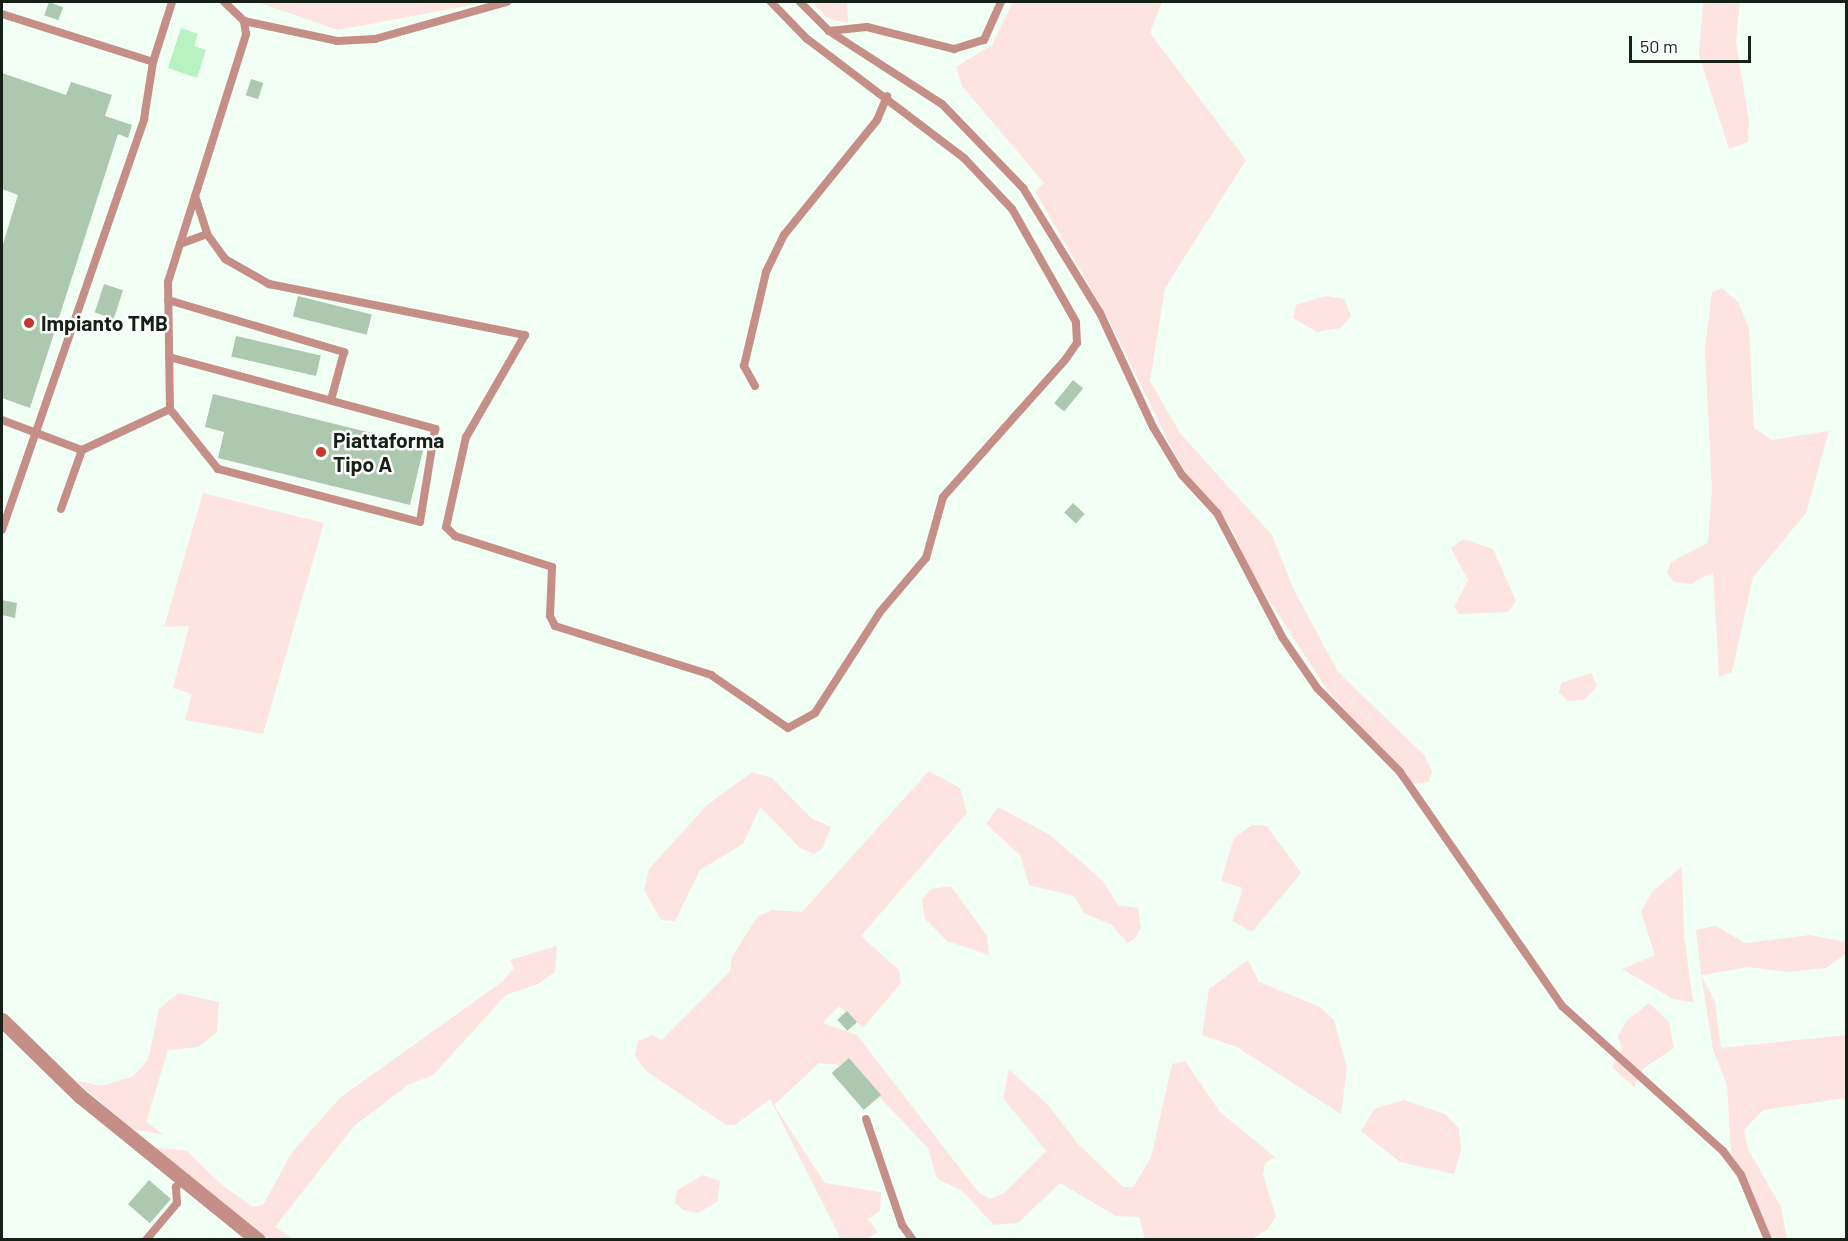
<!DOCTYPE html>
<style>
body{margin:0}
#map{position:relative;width:1848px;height:1241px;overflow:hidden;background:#f2fff4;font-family:Barlow,sans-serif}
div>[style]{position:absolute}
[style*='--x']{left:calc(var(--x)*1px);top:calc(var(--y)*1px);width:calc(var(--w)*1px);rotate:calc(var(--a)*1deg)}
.green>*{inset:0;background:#fde4e0}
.water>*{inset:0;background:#b8f2c1}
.building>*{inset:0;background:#acc9b0;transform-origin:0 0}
.lane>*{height:8px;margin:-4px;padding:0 4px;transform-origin:4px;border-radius:4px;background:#c58f88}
.street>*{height:15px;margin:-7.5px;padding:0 7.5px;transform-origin:7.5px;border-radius:7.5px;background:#c58f88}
.dots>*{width:16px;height:16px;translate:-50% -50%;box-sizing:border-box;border:3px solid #fff;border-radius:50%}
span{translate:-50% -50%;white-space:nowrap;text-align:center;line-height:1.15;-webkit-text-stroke:5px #fff;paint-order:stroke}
.poi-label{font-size:21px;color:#152017;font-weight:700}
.left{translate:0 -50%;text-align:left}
.frame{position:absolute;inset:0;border:3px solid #152017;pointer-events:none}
.scale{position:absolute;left:1629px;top:36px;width:122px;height:27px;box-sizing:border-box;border:3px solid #152017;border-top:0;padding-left:8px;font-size:18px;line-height:21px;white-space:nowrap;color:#152017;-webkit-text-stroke:4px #fff;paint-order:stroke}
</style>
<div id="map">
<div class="green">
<i style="clip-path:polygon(257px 2px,487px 2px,338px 30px)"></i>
<i style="clip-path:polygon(812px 2px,847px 2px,848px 23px,827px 18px)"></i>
<i style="clip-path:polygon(1013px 2px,1162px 2px,1150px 33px,1246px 160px,1165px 288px,1150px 381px,1180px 433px,1272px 535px,1293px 588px,1338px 672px,1424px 755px,1432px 771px,1429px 782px,1414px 784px,1327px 690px,1249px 569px,1231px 527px,1190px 480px,1169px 443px,1110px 322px,1035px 191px,1044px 183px,962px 86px,956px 67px,992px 45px)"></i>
<i style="clip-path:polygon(1703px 2px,1740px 2px,1736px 42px,1749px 122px,1748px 142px,1729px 149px,1699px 55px)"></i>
<i style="clip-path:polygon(1722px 288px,1738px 302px,1749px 328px,1754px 428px,1772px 440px,1829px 431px,1806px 513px,1753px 577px,1732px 672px,1719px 677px,1713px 572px,1691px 584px,1674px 582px,1667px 573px,1671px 562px,1708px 543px,1712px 489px,1705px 349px,1712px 292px)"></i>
<i style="clip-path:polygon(1326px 296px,1344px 299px,1351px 316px,1341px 328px,1317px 332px,1293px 318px,1296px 305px)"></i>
<i style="clip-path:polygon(203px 493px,324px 523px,263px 734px,185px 720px,192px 694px,173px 688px,189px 626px,164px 627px)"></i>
<i style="clip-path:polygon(1464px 539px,1493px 549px,1516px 601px,1508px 612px,1459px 614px,1454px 607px,1468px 580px,1451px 548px)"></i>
<i style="clip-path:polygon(1591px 673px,1597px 686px,1584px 700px,1568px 701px,1559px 693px,1561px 683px)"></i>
<i style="clip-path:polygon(929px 771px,960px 788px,967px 813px,861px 936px,899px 970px,901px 983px,863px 1028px,839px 1006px,823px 1023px,857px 1035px,979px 1193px,990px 1199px,1004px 1193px,1046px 1151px,1003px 1098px,1009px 1069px,1048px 1105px,1078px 1144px,1123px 1187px,1133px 1187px,1151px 1158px,1172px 1064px,1185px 1061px,1220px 1112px,1275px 1157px,1265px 1163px,1263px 1175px,1276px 1216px,1268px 1229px,1252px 1239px,1145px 1239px,1139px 1217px,1116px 1216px,1060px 1183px,1018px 1223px,994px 1225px,961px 1190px,937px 1179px,928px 1148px,850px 1066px,819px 1063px,774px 1105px,825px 1183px,881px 1192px,880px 1211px,868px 1219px,878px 1232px,867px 1239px,841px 1239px,770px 1099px,735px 1125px,726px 1125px,646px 1071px,635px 1056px,638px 1041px,653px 1035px,662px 1040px,730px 971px,732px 957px,757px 917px,772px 910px,802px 912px)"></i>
<i style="clip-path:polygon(752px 772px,772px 778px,811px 818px,831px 827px,822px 849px,814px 854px,800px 848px,760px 807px,743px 844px,700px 870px,675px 921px,661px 920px,644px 890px,649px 869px,706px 806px)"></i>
<i style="clip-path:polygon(998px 807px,1050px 835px,1102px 880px,1118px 905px,1138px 908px,1141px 928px,1135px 939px,1127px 943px,1112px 925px,1084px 913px,1074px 896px,1029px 885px,1020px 855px,986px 824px)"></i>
<i style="clip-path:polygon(1252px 825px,1267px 826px,1301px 873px,1252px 932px,1232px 921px,1243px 888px,1221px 881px,1234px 838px)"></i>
<i style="clip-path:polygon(1682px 866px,1684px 936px,1693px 1002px,1673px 999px,1622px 969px,1655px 955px,1641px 912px,1652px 892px)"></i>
<i style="clip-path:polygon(951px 886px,987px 936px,989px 955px,947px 941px,925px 919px,922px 899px,931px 889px)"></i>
<i style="clip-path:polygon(1716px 926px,1745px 943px,1809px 935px,1846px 942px,1846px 954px,1826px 968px,1789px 972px,1749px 967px,1701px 975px,1715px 1002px,1721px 1048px,1846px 1035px,1846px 1098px,1763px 1110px,1744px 1130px,1748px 1149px,1781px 1207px,1787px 1239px,1771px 1239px,1731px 1151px,1727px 1085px,1713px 1050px,1701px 974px,1696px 930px)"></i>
<i style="clip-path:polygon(557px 946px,555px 972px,538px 984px,506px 995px,433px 1075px,408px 1085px,354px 1126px,275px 1227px,293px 1239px,268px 1239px,151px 1147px,187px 1151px,223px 1186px,253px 1207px,263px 1205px,292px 1152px,341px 1097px,503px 981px,514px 968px,510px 960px)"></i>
<i style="clip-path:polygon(1248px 960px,1259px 982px,1320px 1007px,1334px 1020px,1347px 1068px,1341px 1114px,1237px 1047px,1202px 1035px,1209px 989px)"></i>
<i style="clip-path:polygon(178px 993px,219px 1002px,217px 1032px,198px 1047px,168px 1050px,146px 1122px,164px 1135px,132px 1129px,75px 1080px,100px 1086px,132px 1077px,148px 1060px,159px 1009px)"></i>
<i style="clip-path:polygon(1649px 1003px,1669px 1022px,1674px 1048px,1644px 1068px,1634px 1087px,1612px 1067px,1622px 1050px,1618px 1036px,1627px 1020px)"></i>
<i style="clip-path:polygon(1404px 1100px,1445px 1114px,1459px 1128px,1461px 1150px,1454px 1174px,1400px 1162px,1361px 1131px,1374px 1109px)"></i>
<i style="clip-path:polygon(703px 1175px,720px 1181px,717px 1202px,698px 1213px,683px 1210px,675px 1203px,677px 1190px)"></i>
</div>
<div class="water">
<i style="clip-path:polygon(181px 28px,198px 34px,194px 46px,206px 50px,197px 78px,168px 68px)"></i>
</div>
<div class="building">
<i style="left:49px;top:2px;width:15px;height:14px;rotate:20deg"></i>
<i style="clip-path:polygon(2px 73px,66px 95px,71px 82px,112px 95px,105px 116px,132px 125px,128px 138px,118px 134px,30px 408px,2px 398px,2px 247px,18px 195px,2px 189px)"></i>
<i style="left:251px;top:79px;width:13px;height:17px;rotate:18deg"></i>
<i style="left:104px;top:284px;width:20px;height:30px;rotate:18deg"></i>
<i style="left:298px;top:296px;width:76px;height:21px;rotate:14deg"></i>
<i style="left:236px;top:336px;width:87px;height:21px;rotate:13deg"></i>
<i style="left:1073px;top:380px;width:13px;height:30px;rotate:39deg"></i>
<i style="clip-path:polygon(213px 394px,424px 446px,410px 505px,218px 458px,224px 432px,205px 427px)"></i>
<i style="left:1073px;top:503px;width:16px;height:13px;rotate:43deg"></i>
<i style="clip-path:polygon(2px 600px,17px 603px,15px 618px,2px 615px)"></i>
<i style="left:847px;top:1011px;width:15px;height:13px;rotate:48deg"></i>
<i style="left:849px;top:1058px;width:49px;height:23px;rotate:49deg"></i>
<i style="left:149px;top:1180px;width:29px;height:32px;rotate:41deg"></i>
</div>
<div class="lane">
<i style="--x:800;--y:2;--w:41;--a:45"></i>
<i style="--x:829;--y:31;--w:135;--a:32.9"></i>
<i style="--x:942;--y:104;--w:117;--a:46"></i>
<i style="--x:1023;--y:188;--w:147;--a:58.4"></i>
<i style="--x:1100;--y:313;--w:126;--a:65.1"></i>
<i style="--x:1153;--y:427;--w:56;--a:58.9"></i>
<i style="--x:1182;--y:475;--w:52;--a:47.4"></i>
<i style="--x:1217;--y:513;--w:140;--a:62.3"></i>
<i style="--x:1282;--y:637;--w:62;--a:55.5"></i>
<i style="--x:1317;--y:688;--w:118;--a:45.3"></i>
<i style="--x:1400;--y:772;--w:285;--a:55.3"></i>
<i style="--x:1562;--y:1006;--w:217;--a:42"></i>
<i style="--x:1723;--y:1151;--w:30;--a:53"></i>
<i style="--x:1741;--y:1175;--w:70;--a:67.4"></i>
<i style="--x:2;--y:14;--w:158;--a:17.6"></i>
<i style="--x:153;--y:62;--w:63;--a:-72.4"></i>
<i style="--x:244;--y:21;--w:95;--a:12.1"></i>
<i style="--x:337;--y:41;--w:38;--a:-3"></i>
<i style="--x:375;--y:39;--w:137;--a:-15.7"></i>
<i style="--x:829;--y:31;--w:38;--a:-6"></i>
<i style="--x:867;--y:27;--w:90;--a:14.2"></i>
<i style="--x:954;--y:49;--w:31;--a:-17"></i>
<i style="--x:984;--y:40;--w:42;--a:-65.9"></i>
<i style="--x:195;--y:196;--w:40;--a:72"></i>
<i style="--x:207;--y:234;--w:31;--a:54"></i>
<i style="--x:225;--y:259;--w:51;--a:29.6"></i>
<i style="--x:269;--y:284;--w:261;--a:11.3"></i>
<i style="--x:525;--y:335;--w:118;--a:120"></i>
<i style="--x:466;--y:437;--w:92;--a:102.5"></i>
<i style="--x:446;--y:527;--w:13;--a:45"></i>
<i style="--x:455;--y:536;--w:102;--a:17.7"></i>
<i style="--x:552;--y:567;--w:49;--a:92.3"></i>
<i style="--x:550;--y:616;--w:11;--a:63"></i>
<i style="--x:555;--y:626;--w:164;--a:17.4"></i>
<i style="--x:711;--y:675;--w:93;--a:34.5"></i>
<i style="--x:788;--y:728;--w:31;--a:-29"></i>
<i style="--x:815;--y:713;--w:120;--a:-57.2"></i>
<i style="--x:880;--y:612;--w:71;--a:-49.6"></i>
<i style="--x:926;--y:558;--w:63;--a:-74.4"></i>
<i style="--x:943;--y:497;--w:183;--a:-48.3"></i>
<i style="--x:1065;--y:360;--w:21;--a:-55"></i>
<i style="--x:1077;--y:343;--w:21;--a:-93"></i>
<i style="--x:1076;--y:322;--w:130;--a:-119.5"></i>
<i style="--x:1012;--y:209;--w:70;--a:-133.3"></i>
<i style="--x:964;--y:158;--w:197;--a:-142.8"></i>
<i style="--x:807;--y:39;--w:52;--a:-134.2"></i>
<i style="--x:180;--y:244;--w:29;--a:-20"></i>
<i style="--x:168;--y:300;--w:184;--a:16.5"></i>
<i style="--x:344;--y:352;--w:50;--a:105.2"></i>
<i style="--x:169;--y:357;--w:276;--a:15.1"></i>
<i style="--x:435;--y:429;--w:94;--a:99.2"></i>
<i style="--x:420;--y:522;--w:209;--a:-165.3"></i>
<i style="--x:218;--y:469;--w:77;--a:-128.7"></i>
<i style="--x:170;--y:409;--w:127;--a:-90.9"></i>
<i style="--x:168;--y:282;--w:260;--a:-72.5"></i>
<i style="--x:246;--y:34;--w:13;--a:-99"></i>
<i style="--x:244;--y:21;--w:28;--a:-136"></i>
<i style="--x:755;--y:386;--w:23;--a:-119"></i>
<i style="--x:744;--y:366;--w:97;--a:-76.8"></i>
<i style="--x:766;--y:272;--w:41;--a:-64.1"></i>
<i style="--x:784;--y:235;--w:148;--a:-51"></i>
<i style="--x:877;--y:120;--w:26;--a:-67"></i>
<i style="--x:2;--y:420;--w:85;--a:20.6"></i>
<i style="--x:82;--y:450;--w:97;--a:-25"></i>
<i style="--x:61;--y:509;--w:63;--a:-70.4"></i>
<i style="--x:2;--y:530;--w:435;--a:-70.9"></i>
<i style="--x:144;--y:119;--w:58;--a:-81"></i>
<i style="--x:866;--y:1119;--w:112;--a:71.2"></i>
<i style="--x:902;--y:1225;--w:19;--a:54"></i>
<i style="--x:146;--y:1240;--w:48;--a:-50"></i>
<i style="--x:177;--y:1203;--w:16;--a:-94"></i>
<i style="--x:176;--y:1187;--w:8;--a:-45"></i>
</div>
<div class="street">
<i style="--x:2;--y:1020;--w:109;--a:44.3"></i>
<i style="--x:80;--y:1096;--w:229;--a:39"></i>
</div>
<div class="dots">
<i style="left:29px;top:323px;background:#c5372f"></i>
<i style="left:321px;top:452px;background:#c5372f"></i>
</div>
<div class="poi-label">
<span class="left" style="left:41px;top:323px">Impianto TMB</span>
<span class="left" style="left:333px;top:452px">Piattaforma<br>Tipo A</span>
</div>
<div class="frame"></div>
<div class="scale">50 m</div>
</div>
